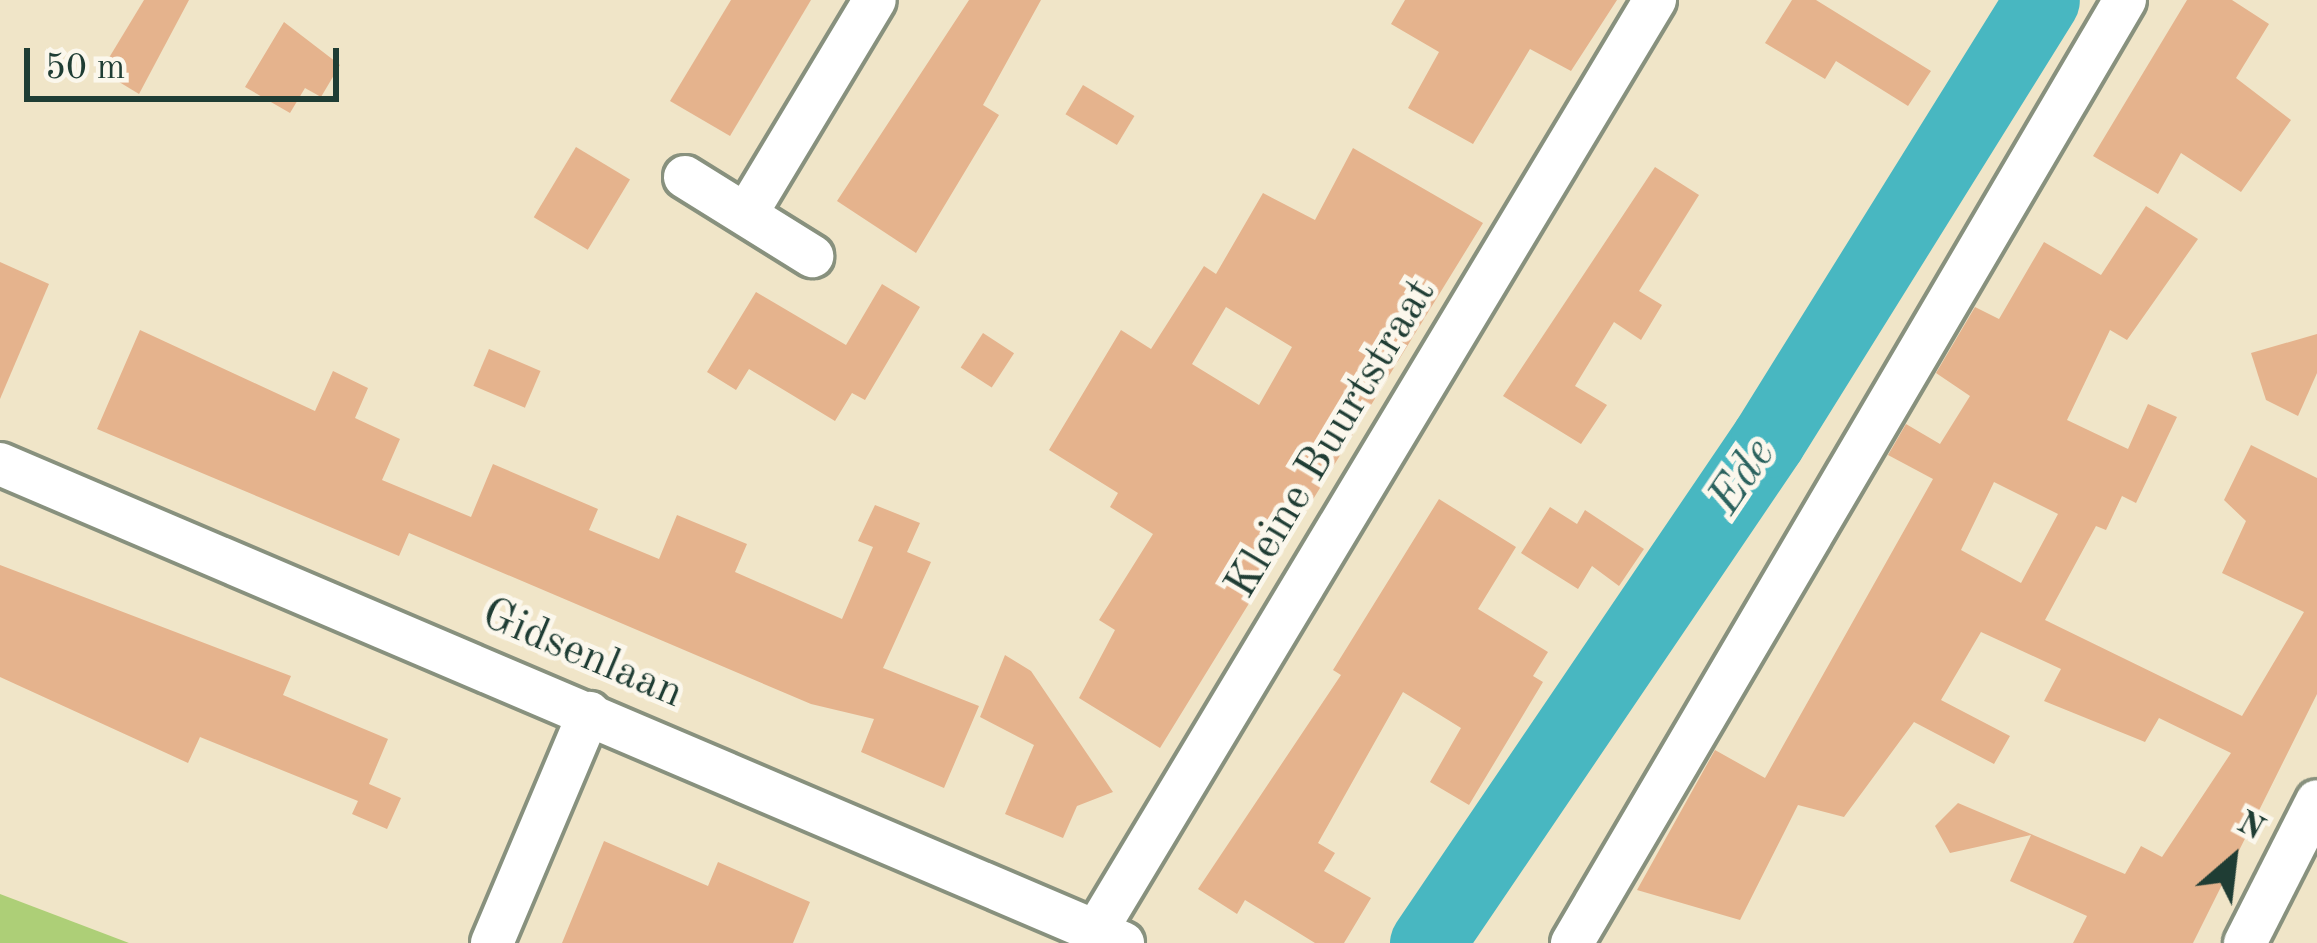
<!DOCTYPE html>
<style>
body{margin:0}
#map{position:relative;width:2317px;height:943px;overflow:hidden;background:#f0e5c8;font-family:"Old Standard TT",serif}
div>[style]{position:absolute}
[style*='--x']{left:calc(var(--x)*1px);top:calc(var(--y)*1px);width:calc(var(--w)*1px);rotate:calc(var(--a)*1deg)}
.green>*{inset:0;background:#adcf77}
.river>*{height:75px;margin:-37.5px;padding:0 37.5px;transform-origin:37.5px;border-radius:37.5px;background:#48b7c1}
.building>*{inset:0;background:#e5b38d;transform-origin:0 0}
.roads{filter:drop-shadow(3px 0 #88917e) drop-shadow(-3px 0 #88917e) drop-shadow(0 3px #88917e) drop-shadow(0 -3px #88917e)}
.minor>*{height:42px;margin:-21px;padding:0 21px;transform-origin:21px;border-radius:21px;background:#fff}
span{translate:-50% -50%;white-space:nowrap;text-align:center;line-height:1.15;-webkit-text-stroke:10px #fbf7ec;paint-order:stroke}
.street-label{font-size:45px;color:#1f3d34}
.water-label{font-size:48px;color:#2b625e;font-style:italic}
.north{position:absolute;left:2173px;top:799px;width:120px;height:120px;-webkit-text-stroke:9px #fbf7ec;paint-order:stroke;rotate:28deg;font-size:33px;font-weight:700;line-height:48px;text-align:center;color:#1f3d34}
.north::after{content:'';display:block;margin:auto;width:42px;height:54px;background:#1f3d34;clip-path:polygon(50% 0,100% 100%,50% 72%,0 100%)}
.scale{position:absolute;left:24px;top:48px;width:315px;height:54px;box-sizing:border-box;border:6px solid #1f3d34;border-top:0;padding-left:15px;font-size:36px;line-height:42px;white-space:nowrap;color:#1f3d34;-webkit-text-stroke:9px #fbf7ec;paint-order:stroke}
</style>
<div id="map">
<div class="green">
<i style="clip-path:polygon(0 894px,129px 943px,0 943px)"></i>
</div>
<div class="river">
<i style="--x:1427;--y:943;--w:608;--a:-55.87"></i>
<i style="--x:1768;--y:440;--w:518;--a:-58.09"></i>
</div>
<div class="building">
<i style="clip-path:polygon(144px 0,189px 0,139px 94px,101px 71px)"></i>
<i style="clip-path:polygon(731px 0,811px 0,730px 136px,670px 101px)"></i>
<i style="clip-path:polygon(969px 0,1041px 0,983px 105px,999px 115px,916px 253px,837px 201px)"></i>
<i style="clip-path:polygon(1405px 0,1617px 0,1571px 71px,1530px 49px,1473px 144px,1408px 108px,1439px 52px,1391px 24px)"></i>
<i style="clip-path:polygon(1792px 0,1816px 0,1931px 71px,1908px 106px,1836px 61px,1825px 79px,1765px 43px)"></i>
<i style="clip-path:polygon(2187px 0,2232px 0,2269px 24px,2236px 78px,2291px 120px,2241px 192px,2181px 153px,2158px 194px,2093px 156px)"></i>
<i style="clip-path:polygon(284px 22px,340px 65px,321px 97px,305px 88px,290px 113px,245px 87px)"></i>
<i style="left:1083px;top:85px;width:60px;height:34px;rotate:31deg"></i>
<i style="left:576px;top:147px;width:63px;height:82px;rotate:31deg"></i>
<i style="clip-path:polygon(evenodd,1353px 148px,1483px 223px,1160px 748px,1079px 698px,1115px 630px,1099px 620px,1153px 534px,1110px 507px,1118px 493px,1049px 450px,1121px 330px,1151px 349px,1204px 266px,1216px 274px,1263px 193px,1315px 220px,1353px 148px,1226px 307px,1292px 347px,1259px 405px,1192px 364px,1226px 307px)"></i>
<i style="clip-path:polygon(1655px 167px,1699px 195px,1639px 291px,1662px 305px,1641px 340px,1614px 322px,1575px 386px,1607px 405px,1581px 444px,1503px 396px)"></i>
<i style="clip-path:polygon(evenodd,2146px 206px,2198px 239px,2127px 340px,2110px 330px,2067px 420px,2128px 449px,2148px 404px,2177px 417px,2136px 503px,2122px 496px,2106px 530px,2096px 526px,2045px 620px,2242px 716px,2304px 612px,2222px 573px,2246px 521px,2224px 500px,2251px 445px,2317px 478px,2317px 694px,2193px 943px,2073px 943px,2087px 916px,2010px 881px,2031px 835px,1950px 853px,1935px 826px,1958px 803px,2125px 874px,2141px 846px,2162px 857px,2231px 753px,2159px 718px,2145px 742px,2044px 701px,2061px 669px,1981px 632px,1941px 700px,2010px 736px,1994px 764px,1914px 722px,1844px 817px,1798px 805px,1740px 920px,1637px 890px,1715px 750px,1765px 778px,1933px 479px,1888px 455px,1906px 424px,1940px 444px,1970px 396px,1936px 373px,1975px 307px,1999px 319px,2044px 242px,2101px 275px,2146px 206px,1994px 482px,2058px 514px,2021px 583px,1961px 550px,1994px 482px)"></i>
<i style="clip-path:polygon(0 262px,49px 284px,0 399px)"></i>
<i style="clip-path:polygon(882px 284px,920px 307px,865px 400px,852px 393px,835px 421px,749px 369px,736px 390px,707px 372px,756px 292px,846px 345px)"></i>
<i style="clip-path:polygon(140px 330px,315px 411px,333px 371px,368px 388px,355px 418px,400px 439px,382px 480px,471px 517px,493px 464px,598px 509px,589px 530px,659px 559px,677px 515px,747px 544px,735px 572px,842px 619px,873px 547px,858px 541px,875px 505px,920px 523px,907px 552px,931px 562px,883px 668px,979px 706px,944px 788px,861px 752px,874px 719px,811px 704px,409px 533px,399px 556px,97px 429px)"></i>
<i style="left:983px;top:333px;width:37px;height:41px;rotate:33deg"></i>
<i style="clip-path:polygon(2317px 334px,2317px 373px,2298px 416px,2266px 400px,2251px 353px)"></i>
<i style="left:489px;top:349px;width:56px;height:40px;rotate:23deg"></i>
<i style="clip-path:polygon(1439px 499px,1516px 547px,1478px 609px,1548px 652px,1533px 676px,1543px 682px,1469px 805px,1430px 782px,1461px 728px,1403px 692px,1318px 843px,1335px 853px,1324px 871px,1371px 898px,1344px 943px,1315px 943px,1245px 900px,1237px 914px,1198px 889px,1341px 675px,1333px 670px)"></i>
<i style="clip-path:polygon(1550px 507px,1577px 524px,1585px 510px,1644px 549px,1619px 586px,1592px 566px,1578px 589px,1521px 553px)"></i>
<i style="clip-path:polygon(0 565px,291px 676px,283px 695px,388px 739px,369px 784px,401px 798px,387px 829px,352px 814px,358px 801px,200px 737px,188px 763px,0 677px)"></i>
<i style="clip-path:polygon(1005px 655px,1031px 671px,1113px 792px,1077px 806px,1063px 838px,1005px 814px,1034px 745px,980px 717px)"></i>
<i style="clip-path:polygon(604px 841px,708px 886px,718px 862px,810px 902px,793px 943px,562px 943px)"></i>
</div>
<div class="roads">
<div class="minor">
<i style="--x:685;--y:177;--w:150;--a:31.9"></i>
<i style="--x:748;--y:211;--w:246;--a:-59"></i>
<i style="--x:0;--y:464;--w:1221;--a:23.1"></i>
<i style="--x:1096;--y:931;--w:1086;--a:-59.02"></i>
<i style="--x:492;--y:943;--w:250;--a:-67.1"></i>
<i style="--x:1572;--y:943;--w:1093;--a:-59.61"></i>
<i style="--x:2245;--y:943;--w:159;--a:-63.1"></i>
</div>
</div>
<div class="street-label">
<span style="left:1332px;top:439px;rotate:-59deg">Kleine Buurtstraat</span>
<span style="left:582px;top:655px;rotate:23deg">Gidsenlaan</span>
</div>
<div class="water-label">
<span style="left:1743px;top:477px;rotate:-56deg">Ede</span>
</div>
<div class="north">N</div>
<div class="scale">50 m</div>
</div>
